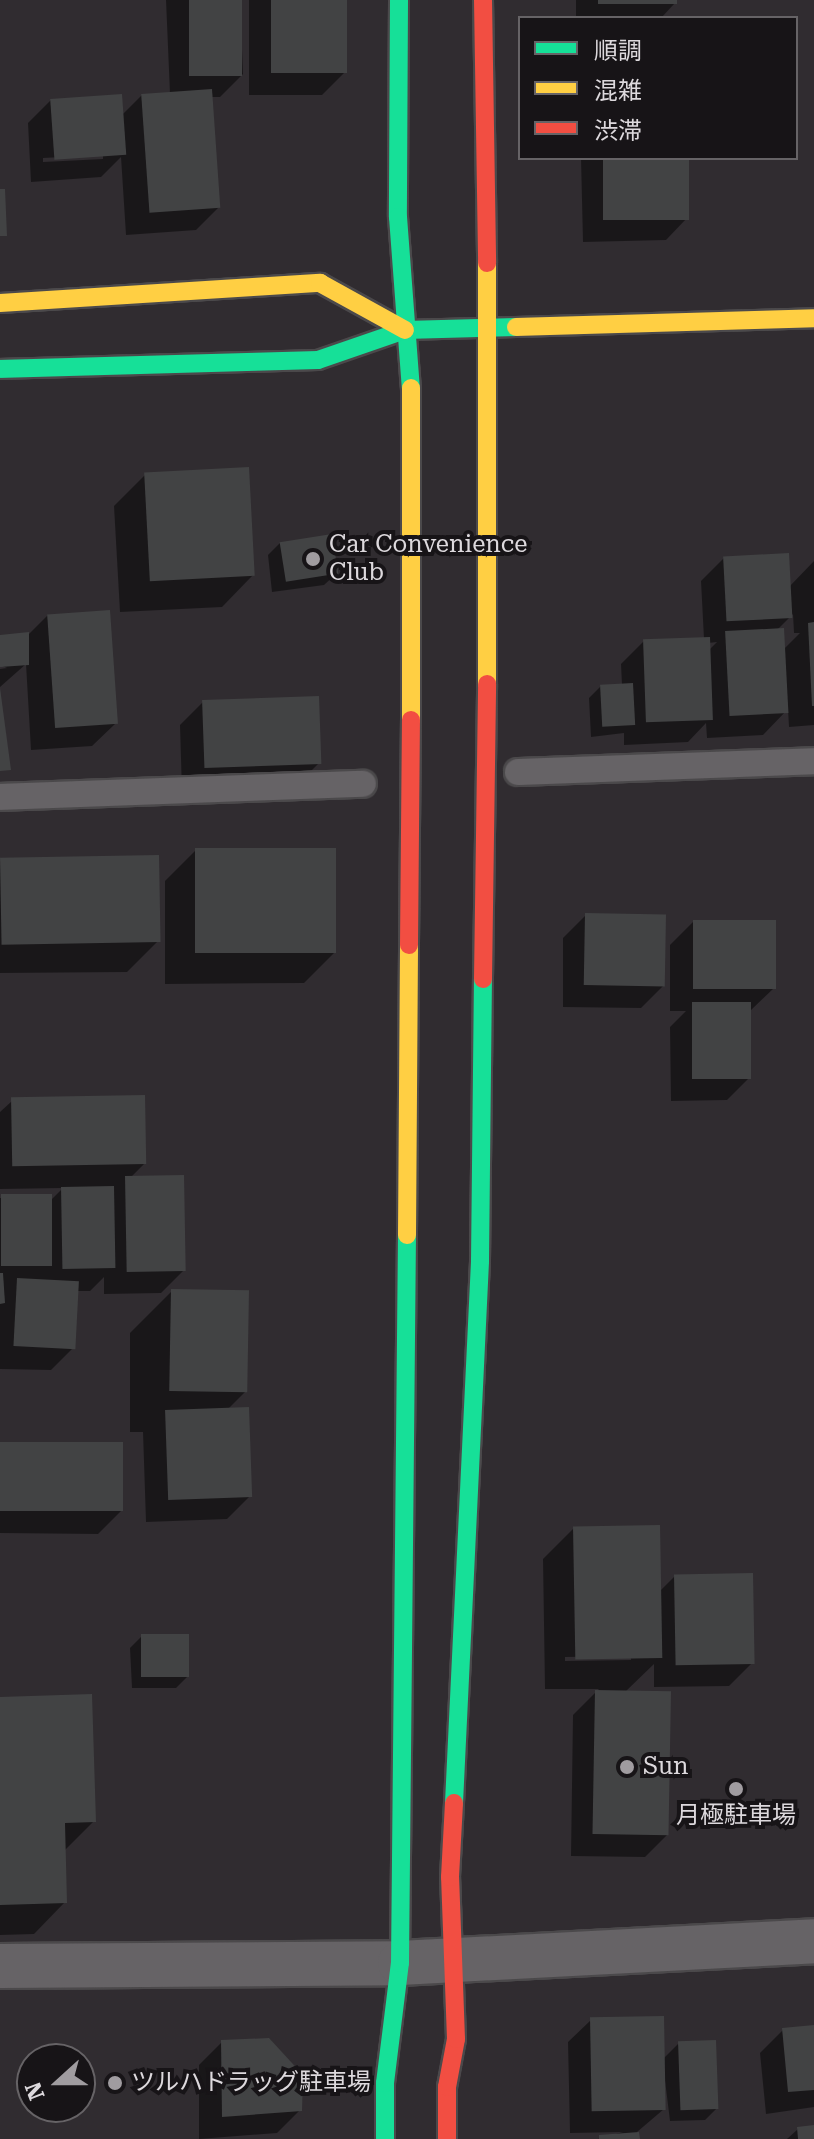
<!DOCTYPE html>
<meta charset="utf-8">
<style>
body{margin:0}
#map{position:relative;width:814px;height:2139px;overflow:hidden;background:#302c30;font-family:"Roboto Serif","Noto Sans JP",serif}
div>[style]{position:absolute}
[style*='--x']{left:calc(var(--x)*1px);top:calc(var(--y)*1px);width:calc(var(--w)*1px);rotate:calc(var(--a)*1deg)}
.shadow>*{inset:0;background:#0007}
.building>*{inset:0;background:#424344;transform-origin:0 0}
.roads{filter:drop-shadow(2px 0 #4b494b) drop-shadow(-2px 0 #4b494b) drop-shadow(0 2px #4b494b) drop-shadow(0 -2px #4b494b)}
.lane>*{height:26px;margin:-13px;padding:0 13px;transform-origin:13px;border-radius:13px;background:#666366}
.street>*{height:44px;margin:-22px;padding:0 22px;transform-origin:22px;border-radius:22px;background:#666366}
.fast>*{height:18px;margin:-9px;padding:0 9px;transform-origin:9px;border-radius:9px;background:#16e098}
.slow>*{height:18px;margin:-9px;padding:0 9px;transform-origin:9px;border-radius:9px;background:#ffcf43}
.jam>*{height:18px;margin:-9px;padding:0 9px;transform-origin:9px;border-radius:9px;background:#f24e42}
.dots>*{width:22px;height:22px;translate:-50% -50%;box-sizing:border-box;border:4px solid #171417;border-radius:50%}
span{translate:-50% -50%;white-space:nowrap;text-align:center;line-height:1.15;-webkit-text-stroke:8px #171417;paint-order:stroke}
.poi-label{font-size:24px;color:#ddd9dd}
.left{translate:0 -50%;text-align:left}
.legend{position:absolute;left:518px;top:16px;width:280px;height:144px;box-sizing:border-box;background:#171417;border:2px solid #666366;margin:0;padding:10px 14px;list-style:none;font-size:24px;color:#ddd9dd}
.legend li{display:flex;align-items:center;gap:16px;height:40px}
.legend b{width:40px;border:2px solid #666366}
.north{position:absolute;left:16px;top:2043px;width:80px;height:80px;box-sizing:border-box;background:#171417;border:2px solid #666366;border-radius:50%;rotate:249deg;font-size:22px;font-weight:700;line-height:32px;text-align:center;color:#ddd9dd}
.north::after{content:'';display:block;margin:auto;width:28px;height:36px;background:#a09ca0;clip-path:polygon(50% 0,100% 100%,50% 72%,0 100%)}
</style>
<div id="map">
<div class="shadow">
<i style="clip-path:polygon(evenodd,166px 0,240px 0,243px 74px,220px 97px,211px 97px,219px 207px,196px 230px,126px 235px,121px 157px,101px 177px,31px 182px,28px 123px,51px 100px,122px 115px,142px 95px,170px 94px,166px 0,103px 155px,103px 159px,43px 162px,43px 158px,103px 155px)"></i>
<i style="clip-path:polygon(249px 0,345px 0,345px 72px,322px 95px,249px 95px)"></i>
<i style="clip-path:polygon(576px 0,675px 0,675px 3px,661px 18px,576px 18px)"></i>
<i style="clip-path:polygon(581px 158px,687px 158px,688px 217px,666px 240px,583px 242px)"></i>
<i style="clip-path:polygon(145px 475px,253px 575px,222px 607px,120px 612px,114px 506px)"></i>
<i style="clip-path:polygon(280px 543px,336px 574px,324px 585px,272px 592px,268px 555px)"></i>
<i style="clip-path:polygon(evenodd,724px 558px,789px 587px,814px 561px,814px 725px,789px 727px,788px 709px,763px 735px,707px 738px,706px 723px,688px 742px,624px 745px,624px 733px,591px 737px,589px 698px,601px 686px,622px 685px,621px 664px,644px 641px,704px 639px,701px 581px,724px 558px,793px 614px,794px 633px,800px 633px,783px 650px,777px 630px,793px 614px,724px 558px,717px 642px,708px 651px,708px 643px,717px 642px)"></i>
<i style="clip-path:polygon(48px 615px,115px 724px,92px 746px,31px 750px,26px 664px,0 687px,0 669px,7px 668px,0 665px,0 637px,29px 634px)"></i>
<i style="clip-path:polygon(203px 702px,319px 763px,296px 786px,182px 792px,180px 725px)"></i>
<i style="clip-path:polygon(196px 850px,335px 952px,304px 983px,165px 984px,165px 881px)"></i>
<i style="clip-path:polygon(0 858px,158px 941px,127px 972px,0 973px)"></i>
<i style="clip-path:polygon(586px 915px,664px 985px,641px 1008px,563px 1007px,563px 938px)"></i>
<i style="clip-path:polygon(693px 922px,774px 988px,751px 1010px,750px 1077px,727px 1100px,671px 1101px,670px 1027px,686px 1011px,670px 1011px,670px 945px)"></i>
<i style="clip-path:polygon(12px 1101px,144px 1164px,130px 1178px,184px 1270px,161px 1293px,104px 1294px,104px 1277px,90px 1291px,76px 1291px,74px 1347px,51px 1370px,0 1369px,0 1198px,50px 1201px,63px 1188px,0 1189px,0 1112px)"></i>
<i style="clip-path:polygon(172px 1291px,247px 1390px,228px 1409px,250px 1496px,227px 1519px,146px 1522px,143px 1432px,130px 1432px,130px 1333px)"></i>
<i style="clip-path:polygon(0 1445px,121px 1511px,98px 1534px,0 1533px)"></i>
<i style="clip-path:polygon(evenodd,574px 1528px,659px 1592px,675px 1576px,752px 1663px,729px 1686px,654px 1687px,654px 1664px,625px 1692px,668px 1834px,645px 1857px,571px 1856px,573px 1715px,599px 1689px,545px 1689px,543px 1559px,574px 1528px,631px 1656px,631px 1660px,565px 1661px,565px 1657px,631px 1656px)"></i>
<i style="clip-path:polygon(142px 1636px,188px 1676px,176px 1688px,132px 1688px,130px 1648px)"></i>
<i style="clip-path:polygon(0 1699px,94px 1821px,64px 1851px,65px 1902px,34px 1934px,0 1935px)"></i>
<i style="clip-path:polygon(591px 2020px,663px 2059px,678px 2044px,717px 2108px,705px 2120px,670px 2121px,663px 2064px,664px 2109px,637px 2132px,638px 2139px,598px 2139px,623px 2132px,570px 2133px,568px 2042px)"></i>
<i style="clip-path:polygon(814px 2027px,814px 2107px,766px 2114px,760px 2053px,783px 2030px)"></i>
<i style="clip-path:polygon(222px 2042px,300px 2110px,277px 2133px,199px 2139px,199px 2065px)"></i>
<i style="clip-path:polygon(814px 2127px,814px 2139px,787px 2139px,798px 2129px)"></i>
</div>
<div class="building">
<i style="left:189px;top:0;width:53px;height:76px"></i>
<i style="left:271px;top:0;width:76px;height:73px"></i>
<i style="left:598px;top:0;width:79px;height:4px"></i>
<i style="left:212px;top:89px;width:119px;height:71px;rotate:86deg"></i>
<i style="left:122px;top:94px;width:61px;height:72px;rotate:86deg"></i>
<i style="left:603px;top:158px;width:86px;height:62px"></i>
<i style="clip-path:polygon(0 189px,5px 189px,7px 236px,0 236px)"></i>
<i style="left:249px;top:467px;width:109px;height:105px;rotate:87deg"></i>
<i style="left:332px;top:534px;width:40px;height:53px;rotate:81deg"></i>
<i style="left:789px;top:553px;width:65px;height:66px;rotate:87deg"></i>
<i style="left:110px;top:610px;width:114px;height:63px;rotate:86deg"></i>
<i style="clip-path:polygon(814px 622px,814px 706px,812px 706px,808px 623px)"></i>
<i style="left:784px;top:628px;width:85px;height:59px;rotate:87deg"></i>
<i style="clip-path:polygon(29px 632px,29px 665px,0 667px,0 635px)"></i>
<i style="left:710px;top:637px;width:83px;height:67px;rotate:88deg"></i>
<i style="left:633px;top:683px;width:42px;height:33px;rotate:87deg"></i>
<i style="clip-path:polygon(0 688px,11px 770px,0 771px)"></i>
<i style="left:319px;top:696px;width:68px;height:117px;rotate:88deg"></i>
<i style="left:195px;top:848px;width:141px;height:105px"></i>
<i style="left:159px;top:855px;width:87px;height:159px;rotate:89deg"></i>
<i style="left:585px;top:913px;width:81px;height:72px;rotate:1deg"></i>
<i style="left:693px;top:920px;width:83px;height:69px"></i>
<i style="left:692px;top:1002px;width:59px;height:77px"></i>
<i style="left:145px;top:1095px;width:69px;height:134px;rotate:89deg"></i>
<i style="left:184px;top:1175px;width:96px;height:59px;rotate:89deg"></i>
<i style="left:114px;top:1186px;width:82px;height:53px;rotate:89deg"></i>
<i style="left:1px;top:1194px;width:51px;height:72px"></i>
<i style="clip-path:polygon(0 1273px,3px 1273px,5px 1303px,0 1304px)"></i>
<i style="left:17px;top:1278px;width:62px;height:68px;rotate:3deg"></i>
<i style="left:171px;top:1289px;width:78px;height:102px;rotate:1deg"></i>
<i style="left:249px;top:1407px;width:90px;height:84px;rotate:88deg"></i>
<i style="left:0;top:1442px;width:123px;height:69px"></i>
<i style="left:660px;top:1525px;width:133px;height:87px;rotate:89deg"></i>
<i style="left:753px;top:1573px;width:91px;height:79px;rotate:89deg"></i>
<i style="left:141px;top:1634px;width:48px;height:43px"></i>
<i style="left:595px;top:1690px;width:76px;height:144px;rotate:1deg"></i>
<i style="clip-path:polygon(92px 1694px,96px 1822px,65px 1823px,67px 1903px,0 1905px,0 1697px)"></i>
<i style="left:664px;top:2016px;width:94px;height:74px;rotate:89deg"></i>
<i style="clip-path:polygon(814px 2025px,814px 2090px,788px 2092px,782px 2028px)"></i>
<i style="clip-path:polygon(269px 2038px,303px 2075px,302px 2111px,222px 2117px,221px 2040px)"></i>
<i style="left:716px;top:2040px;width:69px;height:38px;rotate:88deg"></i>
<i style="clip-path:polygon(814px 2125px,814px 2139px,798px 2139px,797px 2127px)"></i>
<i style="clip-path:polygon(639px 2132px,640px 2139px,599px 2139px,599px 2135px)"></i>
</div>
<div class="roads">
<div class="lane">
<i style="--x:518;--y:772;--w:296;--a:-2.1"></i>
<i style="--x:0;--y:797;--w:363;--a:-2.1"></i>
</div>
<div class="street">
<i style="--x:0;--y:1966;--w:400;--a:-0.4"></i>
<i style="--x:400;--y:1963;--w:415;--a:-3"></i>
</div>
<div class="fast">
<i style="--x:399;--y:0;--w:217;--a:90.3"></i>
<i style="--x:398;--y:217;--w:171;--a:85.7"></i>
<i style="--x:0;--y:369;--w:318;--a:-1.6"></i>
<i style="--x:318;--y:360;--w:92;--a:-19"></i>
<i style="--x:405;--y:330;--w:111;--a:-1.5"></i>
<i style="--x:454;--y:1803;--w:543;--a:-87.25"></i>
<i style="--x:480;--y:1261;--w:282;--a:-89.4"></i>
<i style="--x:385;--y:2139;--w:56;--a:-90"></i>
<i style="--x:385;--y:2083;--w:121;--a:-82.9"></i>
<i style="--x:400;--y:1963;--w:728;--a:-89.45"></i>
</div>
<div class="slow">
<i style="--x:0;--y:303;--w:321;--a:-3.6"></i>
<i style="--x:320;--y:283;--w:97;--a:28.9"></i>
<i style="--x:516;--y:327;--w:298;--a:-1.7"></i>
<i style="--x:411;--y:388;--w:332;--a:90"></i>
<i style="--x:487;--y:684;--w:421;--a:-90"></i>
<i style="--x:407;--y:1235;--w:290;--a:-89.6"></i>
</div>
<div class="jam">
<i style="--x:483;--y:0;--w:263;--a:89.1"></i>
<i style="--x:409;--y:945;--w:225;--a:-89.5"></i>
<i style="--x:483;--y:979;--w:295;--a:-89.2"></i>
<i style="--x:447;--y:2139;--w:52;--a:-90"></i>
<i style="--x:447;--y:2087;--w:49;--a:-79.4"></i>
<i style="--x:456;--y:2039;--w:162;--a:-92.1"></i>
<i style="--x:450;--y:1877;--w:74;--a:-86.9"></i>
</div>
</div>
<div class="dots">
<i style="left:313px;top:559px;background:#a09ca0"></i>
<i style="left:627px;top:1767px;background:#a09ca0"></i>
<i style="left:736px;top:1789px;background:#a09ca0"></i>
<i style="left:115px;top:2083px;background:#a09ca0"></i>
</div>
<div class="poi-label">
<span class="left" style="left:329px;top:559px">Car Convenience<br>Club</span>
<span class="left" style="left:643px;top:1767px">Sun</span>
<span style="left:736px;top:1816px">月極駐車場</span>
<span class="left" style="left:131px;top:2083px">ツルハドラッグ駐車場</span>
</div>
<ul class="legend">
<li><b style="height:10px;background:#16e098"></b>順調</li>
<li><b style="height:10px;background:#ffcf43"></b>混雑</li>
<li><b style="height:10px;background:#f24e42"></b>渋滞</li>
</ul>
<div class="north">N</div>
</div>
